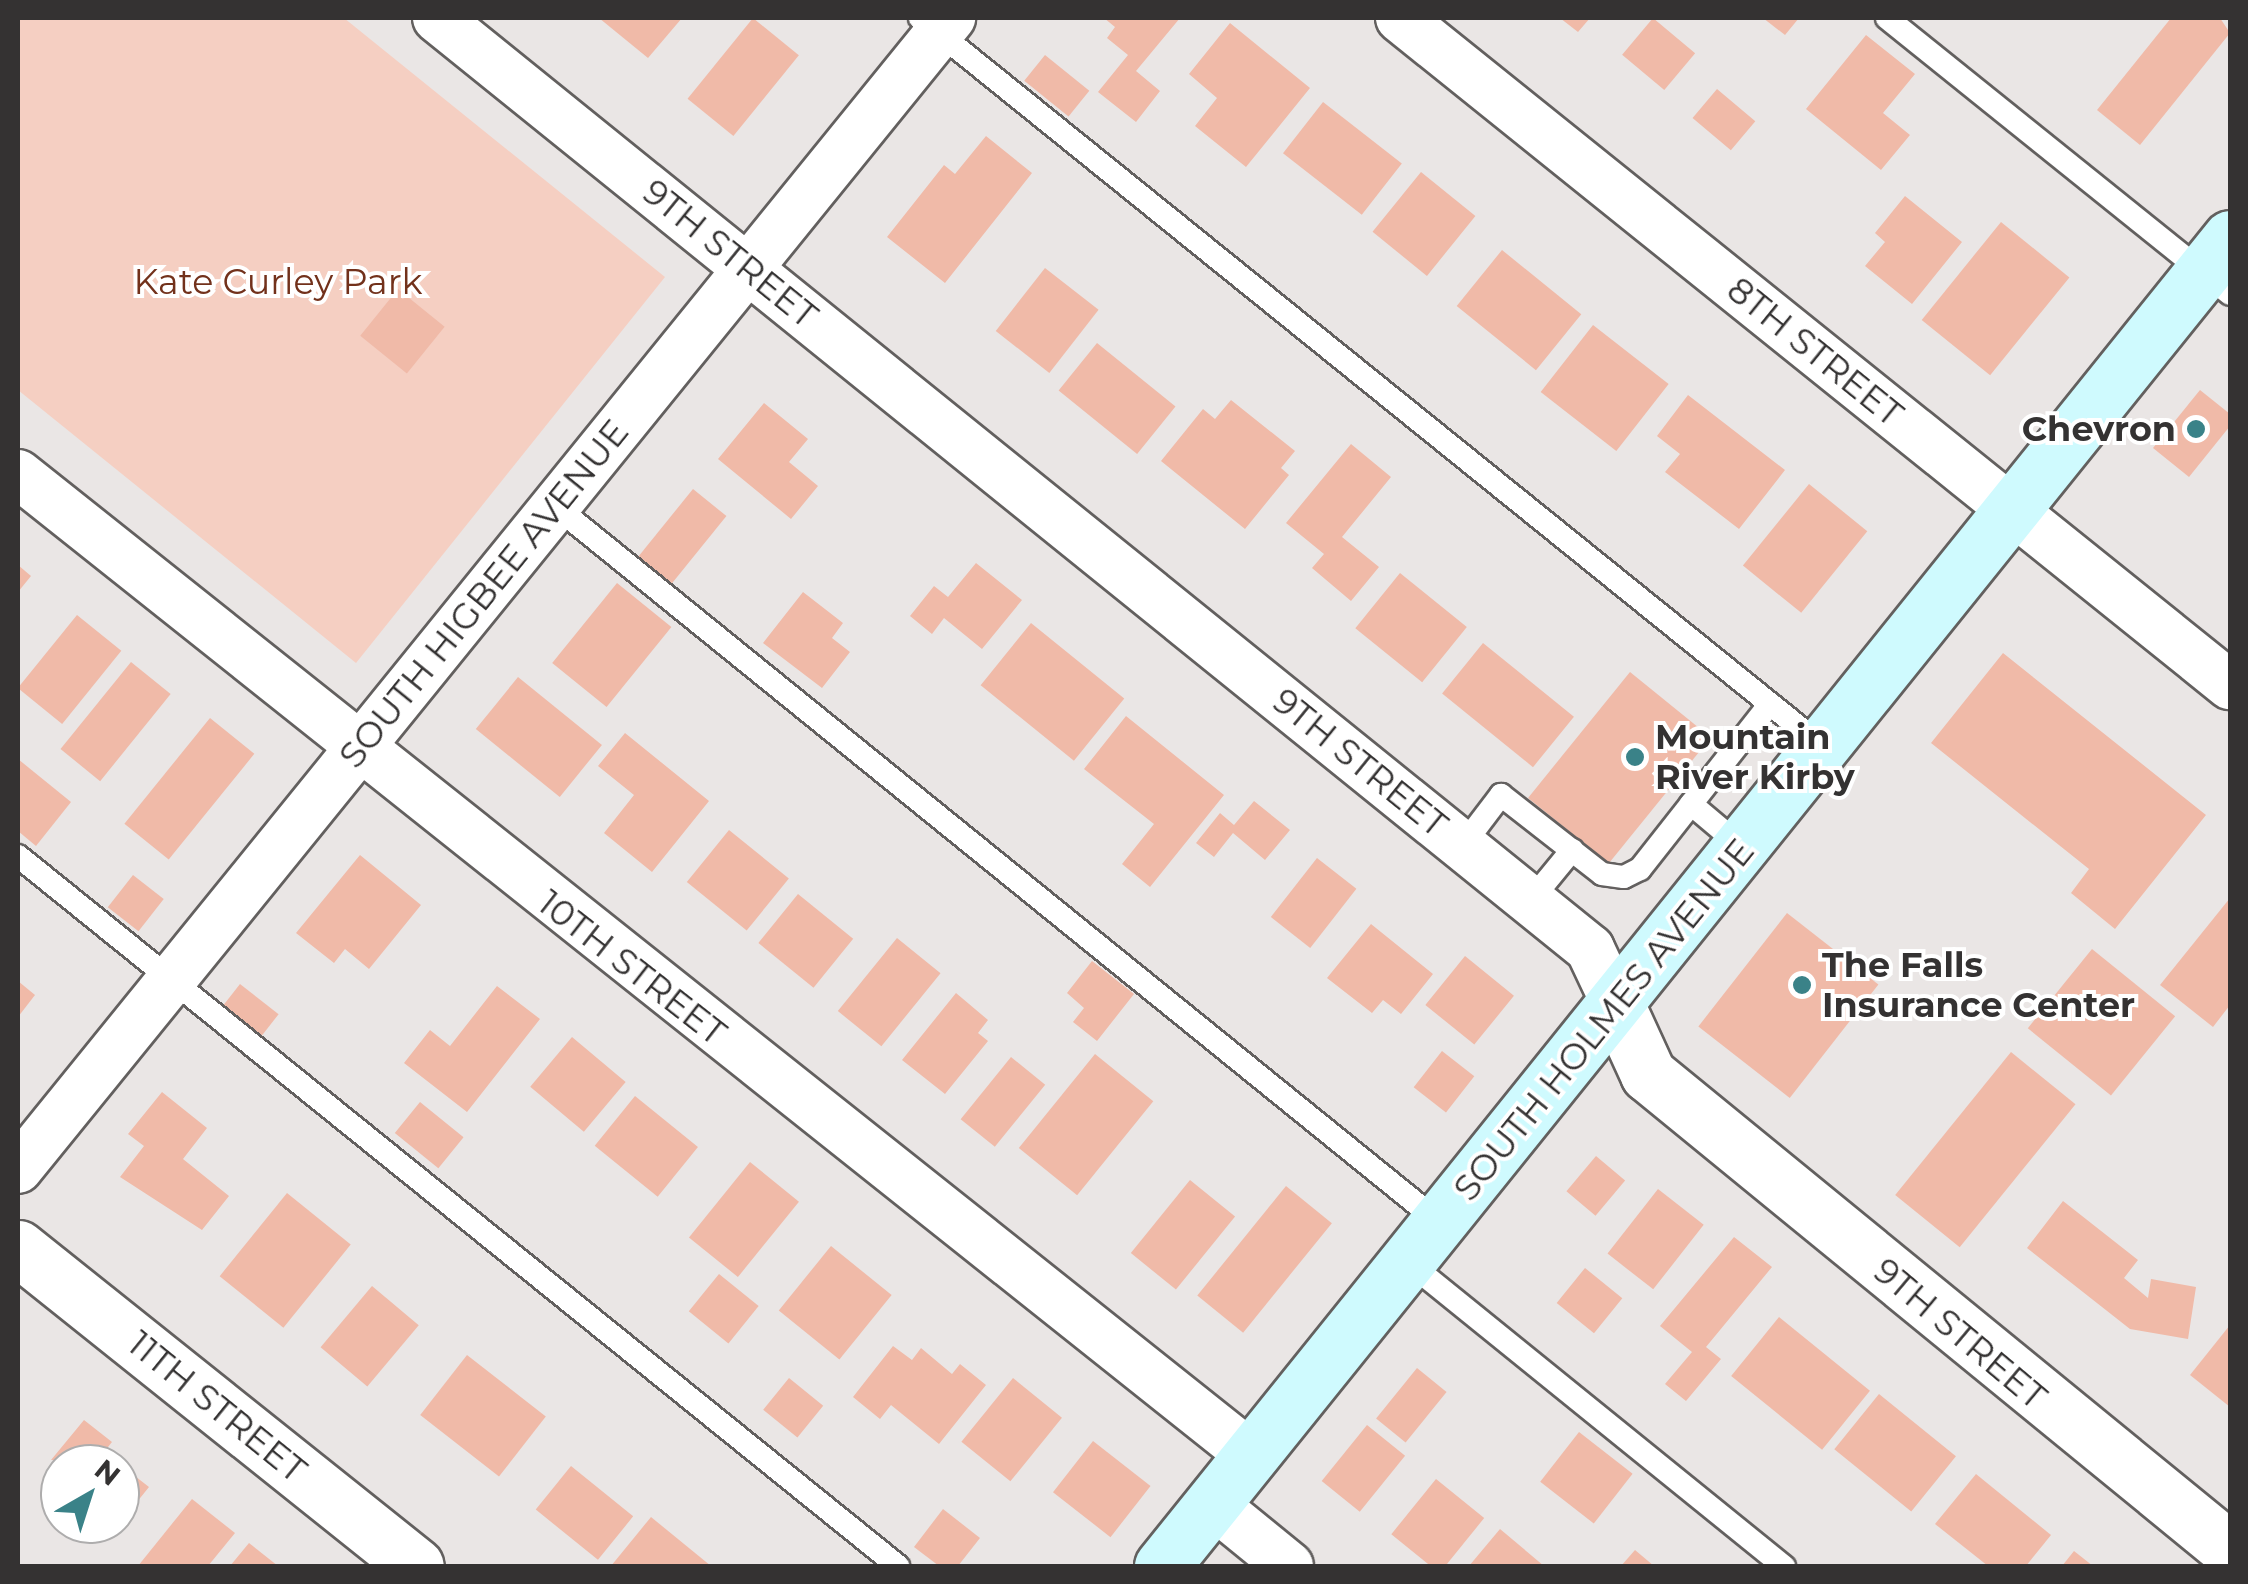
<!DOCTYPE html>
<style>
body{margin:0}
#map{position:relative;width:2248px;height:1584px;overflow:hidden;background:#eae6e5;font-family:Montserrat,sans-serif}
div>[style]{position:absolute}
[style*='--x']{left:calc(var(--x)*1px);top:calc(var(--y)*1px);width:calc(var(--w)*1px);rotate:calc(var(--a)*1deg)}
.green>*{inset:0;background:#f5cfc2}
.building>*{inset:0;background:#f0baa8;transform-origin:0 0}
.roads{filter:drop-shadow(2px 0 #63605f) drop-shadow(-2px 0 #63605f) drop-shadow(0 2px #63605f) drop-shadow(0 -2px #63605f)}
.service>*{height:22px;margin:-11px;padding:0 11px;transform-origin:11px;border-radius:11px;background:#fff}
.minor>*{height:48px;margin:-24px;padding:0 24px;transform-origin:24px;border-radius:24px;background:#fff}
.tertiary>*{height:55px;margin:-27.5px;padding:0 27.5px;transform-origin:27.5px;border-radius:27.5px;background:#fff}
.secondary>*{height:55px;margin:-27.5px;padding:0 27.5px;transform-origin:27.5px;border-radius:27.5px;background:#cffafe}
.dots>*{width:28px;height:28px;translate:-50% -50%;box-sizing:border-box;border:5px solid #fff;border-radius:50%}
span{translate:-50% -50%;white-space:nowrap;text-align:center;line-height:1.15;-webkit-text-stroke:8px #fff;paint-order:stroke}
.street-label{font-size:35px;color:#343232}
.park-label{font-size:35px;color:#72311b}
.poi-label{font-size:35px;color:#343232;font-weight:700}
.right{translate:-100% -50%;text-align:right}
.left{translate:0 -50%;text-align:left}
.frame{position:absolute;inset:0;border:20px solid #343232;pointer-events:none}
.north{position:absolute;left:40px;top:1444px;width:100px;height:100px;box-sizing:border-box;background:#fff;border:2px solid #aeadad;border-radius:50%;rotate:39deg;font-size:28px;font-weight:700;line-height:40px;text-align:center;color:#343232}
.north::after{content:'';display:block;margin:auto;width:35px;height:45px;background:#3a8288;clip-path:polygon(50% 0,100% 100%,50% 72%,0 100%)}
</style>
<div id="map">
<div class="green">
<i style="clip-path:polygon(18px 18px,344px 18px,665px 277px,356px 663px,18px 390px)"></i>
</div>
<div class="building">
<i style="clip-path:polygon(599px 18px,682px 18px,648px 58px)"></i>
<i style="left:753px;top:18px;width:59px;height:104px;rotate:39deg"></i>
<i style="clip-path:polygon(1104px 18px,1180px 18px,1136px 71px,1160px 91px,1136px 122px,1098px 92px,1128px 55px,1107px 38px,1115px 27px)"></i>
<i style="clip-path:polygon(1560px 18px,1590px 18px,1578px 32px)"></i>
<i style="left:1653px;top:18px;width:55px;height:48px;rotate:40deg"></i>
<i style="clip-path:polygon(1763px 18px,1799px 18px,1785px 35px)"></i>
<i style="clip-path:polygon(2171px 18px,2220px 18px,2230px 33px,2140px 145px,2097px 110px)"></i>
<i style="clip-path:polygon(1230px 23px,1310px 88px,1246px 167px,1195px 126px,1217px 98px,1189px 74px)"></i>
<i style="clip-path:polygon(1866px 35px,1915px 74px,1883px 113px,1910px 135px,1881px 170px,1806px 109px)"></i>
<i style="left:1045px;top:55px;width:57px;height:33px;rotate:39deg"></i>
<i style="left:1717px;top:89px;width:50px;height:38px;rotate:40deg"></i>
<i style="left:1323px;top:102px;width:100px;height:65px;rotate:38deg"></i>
<i style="clip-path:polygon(986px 136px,1032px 173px,945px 283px,887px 237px,944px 165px,955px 174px)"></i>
<i style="left:1421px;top:172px;width:70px;height:77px;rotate:39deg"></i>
<i style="clip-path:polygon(1905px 196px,1962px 242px,1912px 304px,1865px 266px,1885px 242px,1875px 233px)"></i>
<i style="left:2001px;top:222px;width:88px;height:126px;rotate:39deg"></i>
<i style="left:1502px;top:250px;width:102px;height:72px;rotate:39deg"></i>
<i style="left:1045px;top:268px;width:68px;height:80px;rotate:38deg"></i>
<i style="left:398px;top:289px;width:60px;height:60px;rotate:39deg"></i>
<i style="left:1593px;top:325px;width:96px;height:85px;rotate:38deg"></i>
<i style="left:1097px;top:343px;width:101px;height:61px;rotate:39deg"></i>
<i style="clip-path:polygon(2200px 390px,2230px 414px,2230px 426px,2189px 477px,2153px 448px)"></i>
<i style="clip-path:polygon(1688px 395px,1785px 470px,1739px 529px,1665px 472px,1680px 454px,1657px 436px)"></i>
<i style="clip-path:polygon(1231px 400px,1295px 451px,1281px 468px,1289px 475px,1245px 529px,1161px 461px,1203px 409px,1215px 419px)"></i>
<i style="clip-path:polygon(764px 403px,808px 439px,789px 462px,818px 486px,791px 519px,718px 459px)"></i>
<i style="clip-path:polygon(1351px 444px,1391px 477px,1342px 537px,1379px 567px,1351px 601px,1312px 568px,1324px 554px,1286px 523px)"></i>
<i style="left:1809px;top:484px;width:75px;height:105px;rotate:39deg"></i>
<i style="left:693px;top:489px;width:43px;height:89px;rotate:39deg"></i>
<i style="clip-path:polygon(976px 563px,1022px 600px,982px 649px,944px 618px,932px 634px,910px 616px,934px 586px,948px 597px)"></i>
<i style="clip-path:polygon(18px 565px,31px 576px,18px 592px)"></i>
<i style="left:1400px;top:573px;width:86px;height:71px;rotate:39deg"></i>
<i style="left:617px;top:583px;width:70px;height:103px;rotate:39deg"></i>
<i style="clip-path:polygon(803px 592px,843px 623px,832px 638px,850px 652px,822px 688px,763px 643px)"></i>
<i style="left:77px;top:615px;width:57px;height:94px;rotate:39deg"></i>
<i style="left:1031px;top:623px;width:120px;height:80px;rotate:39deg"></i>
<i style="left:1483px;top:643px;width:117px;height:65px;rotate:39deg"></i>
<i style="clip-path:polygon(2003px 653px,2206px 815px,2115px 929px,2071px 893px,2089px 869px,1931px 743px)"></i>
<i style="left:131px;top:662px;width:51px;height:112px;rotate:39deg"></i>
<i style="left:1630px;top:672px;width:104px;height:162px;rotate:39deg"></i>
<i style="left:518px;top:677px;width:108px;height:67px;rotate:39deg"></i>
<i style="clip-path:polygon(1126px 716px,1224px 795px,1150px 887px,1122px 864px,1154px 824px,1084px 769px)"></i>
<i style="left:210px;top:718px;width:57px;height:136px;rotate:39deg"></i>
<i style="clip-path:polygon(625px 733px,709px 801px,652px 872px,604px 833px,634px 795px,598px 766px)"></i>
<i style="clip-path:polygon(18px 759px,71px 802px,36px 846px,18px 831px)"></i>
<i style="clip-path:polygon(1254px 801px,1290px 830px,1265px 860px,1233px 833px,1214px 857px,1196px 843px,1220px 813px,1234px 825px)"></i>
<i style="left:729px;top:830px;width:77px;height:67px;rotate:39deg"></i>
<i style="clip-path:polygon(360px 855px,421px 905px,369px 969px,345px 949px,334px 963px,296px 933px)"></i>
<i style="left:1317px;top:858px;width:50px;height:75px;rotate:38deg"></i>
<i style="left:133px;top:875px;width:39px;height:41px;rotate:38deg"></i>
<i style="left:798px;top:894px;width:71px;height:63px;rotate:39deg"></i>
<i style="clip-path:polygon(2230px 898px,2230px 1005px,2213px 1027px,2160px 985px)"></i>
<i style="left:1787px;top:913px;width:116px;height:144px;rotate:38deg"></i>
<i style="clip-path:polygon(1371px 924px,1433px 974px,1401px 1014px,1383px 1000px,1372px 1013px,1327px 978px)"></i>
<i style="left:897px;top:938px;width:56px;height:94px;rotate:39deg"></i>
<i style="left:2092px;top:949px;width:107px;height:102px;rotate:39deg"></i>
<i style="left:1465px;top:956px;width:63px;height:63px;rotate:39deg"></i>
<i style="clip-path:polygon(1092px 961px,1134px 994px,1097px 1041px,1073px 1022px,1084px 1008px,1067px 993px)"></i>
<i style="clip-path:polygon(18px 981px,35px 995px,18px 1017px)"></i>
<i style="left:240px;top:984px;width:49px;height:28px;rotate:38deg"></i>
<i style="clip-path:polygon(497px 986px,540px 1019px,467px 1112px,404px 1063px,430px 1030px,450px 1046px)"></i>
<i style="clip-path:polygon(956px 993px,988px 1020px,978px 1033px,988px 1041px,945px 1094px,902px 1060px)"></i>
<i style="left:572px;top:1037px;width:70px;height:65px;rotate:40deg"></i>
<i style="left:1442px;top:1051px;width:41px;height:46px;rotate:38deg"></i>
<i style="left:2011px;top:1052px;width:83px;height:184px;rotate:39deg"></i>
<i style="left:1095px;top:1054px;width:75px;height:121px;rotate:39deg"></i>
<i style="left:1011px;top:1057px;width:44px;height:80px;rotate:39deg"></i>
<i style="clip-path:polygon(162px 1092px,207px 1128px,183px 1159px,229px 1196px,202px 1230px,120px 1177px,144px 1146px,128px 1134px)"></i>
<i style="left:635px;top:1096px;width:81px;height:64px;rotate:39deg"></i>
<i style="left:420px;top:1102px;width:56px;height:40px;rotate:39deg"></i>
<i style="left:1596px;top:1156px;width:38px;height:46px;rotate:40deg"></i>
<i style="left:750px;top:1162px;width:63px;height:97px;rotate:39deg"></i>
<i style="left:1190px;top:1180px;width:58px;height:94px;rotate:39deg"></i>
<i style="left:1286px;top:1186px;width:59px;height:141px;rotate:39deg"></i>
<i style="left:1658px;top:1189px;width:58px;height:82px;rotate:38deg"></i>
<i style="left:287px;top:1193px;width:82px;height:107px;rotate:39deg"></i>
<i style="clip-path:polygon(2063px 1201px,2138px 1260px,2124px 1278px,2148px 1298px,2151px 1279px,2196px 1287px,2188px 1339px,2130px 1329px,2027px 1248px)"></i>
<i style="clip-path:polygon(1734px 1237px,1772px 1267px,1706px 1347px,1721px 1359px,1686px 1401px,1665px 1384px,1692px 1352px,1660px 1326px)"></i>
<i style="left:831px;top:1246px;width:78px;height:83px;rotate:39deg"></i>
<i style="left:1585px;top:1268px;width:48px;height:45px;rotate:39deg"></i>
<i style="left:719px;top:1274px;width:51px;height:48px;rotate:39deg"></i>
<i style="left:372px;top:1286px;width:61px;height:80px;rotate:40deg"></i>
<i style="left:1779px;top:1317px;width:117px;height:76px;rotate:39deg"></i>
<i style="clip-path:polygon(2230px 1325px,2230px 1407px,2190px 1375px)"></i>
<i style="clip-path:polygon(893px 1346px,912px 1360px,921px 1348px,952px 1374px,960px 1364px,986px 1385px,939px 1444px,891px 1405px,880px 1419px,853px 1397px)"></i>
<i style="left:467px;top:1355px;width:100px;height:76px;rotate:38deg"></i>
<i style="left:1417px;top:1368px;width:38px;height:65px;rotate:39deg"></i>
<i style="left:789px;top:1378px;width:44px;height:41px;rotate:39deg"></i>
<i style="left:1013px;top:1378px;width:63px;height:82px;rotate:39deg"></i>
<i style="left:1879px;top:1394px;width:99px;height:71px;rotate:39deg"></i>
<i style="clip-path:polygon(84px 1420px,112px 1442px,104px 1452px,149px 1487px,124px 1518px,120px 1464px,51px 1460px)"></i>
<i style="left:1367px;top:1425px;width:49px;height:72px;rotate:39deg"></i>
<i style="left:1579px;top:1432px;width:68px;height:63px;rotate:38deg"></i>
<i style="left:1093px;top:1441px;width:73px;height:65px;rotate:38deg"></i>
<i style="left:571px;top:1466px;width:80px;height:56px;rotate:39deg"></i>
<i style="clip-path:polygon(1976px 1474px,2051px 1535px,2026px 1566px,1988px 1566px,1935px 1524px)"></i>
<i style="left:1436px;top:1479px;width:62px;height:71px;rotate:39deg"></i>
<i style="clip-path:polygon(192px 1499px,235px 1533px,208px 1566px,138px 1566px)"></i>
<i style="clip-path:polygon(943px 1509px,980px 1538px,958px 1566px,939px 1566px,914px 1547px)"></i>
<i style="clip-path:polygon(651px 1517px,711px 1566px,611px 1566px)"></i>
<i style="clip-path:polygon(1500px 1529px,1544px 1566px,1469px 1566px)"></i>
<i style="clip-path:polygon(249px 1543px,278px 1566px,230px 1566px)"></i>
<i style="clip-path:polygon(1635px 1550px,1654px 1566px,1621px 1566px)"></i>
<i style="clip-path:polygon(2074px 1551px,2093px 1566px,2062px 1566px)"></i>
</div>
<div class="roads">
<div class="service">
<i style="--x:920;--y:18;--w:1158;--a:38.9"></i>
<i style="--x:1887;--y:18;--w:440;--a:38.8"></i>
<i style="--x:555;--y:506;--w:1136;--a:39"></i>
<i style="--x:1691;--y:804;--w:67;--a:40.1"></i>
<i style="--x:1463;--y:845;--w:63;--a:-52.8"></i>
<i style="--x:1501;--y:795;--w:128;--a:38"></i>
<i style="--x:1602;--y:874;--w:22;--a:8"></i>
<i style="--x:1624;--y:877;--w:18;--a:-27"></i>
<i style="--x:1640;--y:869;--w:210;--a:-51.8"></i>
<i style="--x:18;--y:856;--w:1131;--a:38.9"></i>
<i style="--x:1531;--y:900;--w:65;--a:-50.6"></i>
<i style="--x:1408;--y:1262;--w:484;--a:39"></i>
</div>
<div class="minor">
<i style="--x:437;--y:18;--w:1482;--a:38.92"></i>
<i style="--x:1590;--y:949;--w:61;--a:64.7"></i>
<i style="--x:1400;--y:18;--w:1065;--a:38.79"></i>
<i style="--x:18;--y:474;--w:1577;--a:38.51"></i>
<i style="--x:18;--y:1169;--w:1482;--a:-50.97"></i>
<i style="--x:1213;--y:1504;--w:98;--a:39.2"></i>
</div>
<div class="tertiary">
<i style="--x:1616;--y:1004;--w:77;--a:65.4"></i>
<i style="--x:1648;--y:1074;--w:752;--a:39.28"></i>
<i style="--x:18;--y:1248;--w:509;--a:38.62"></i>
</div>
<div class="secondary">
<i style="--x:1162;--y:1566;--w:1704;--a:-51.19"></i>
</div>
</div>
<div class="dots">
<i style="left:2196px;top:429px;background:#3a8288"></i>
<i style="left:1635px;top:757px;background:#3a8288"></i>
<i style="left:1802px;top:985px;background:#3a8288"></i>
</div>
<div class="street-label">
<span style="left:730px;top:254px;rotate:39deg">9TH STREET</span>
<span style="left:1815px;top:352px;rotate:39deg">8TH STREET</span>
<span style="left:484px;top:594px;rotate:-51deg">SOUTH HIGBEE AVENUE</span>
<span style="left:1360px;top:763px;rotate:39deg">9TH STREET</span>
<span style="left:632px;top:968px;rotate:38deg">10TH STREET</span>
<span style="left:1604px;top:1020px;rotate:-51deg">SOUTH HOLMES AVENUE</span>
<span style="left:1960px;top:1334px;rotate:40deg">9TH STREET</span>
<span style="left:217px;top:1407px;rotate:39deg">11TH STREET</span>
</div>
<div class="park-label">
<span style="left:278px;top:282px">Kate Curley Park</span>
</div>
<div class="poi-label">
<span class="right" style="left:2176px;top:429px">Chevron</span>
<span class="left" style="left:1655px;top:757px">Mountain<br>River Kirby</span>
<span class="left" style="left:1822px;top:985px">The Falls<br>Insurance Center</span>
</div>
<div class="frame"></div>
<div class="north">N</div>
</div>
